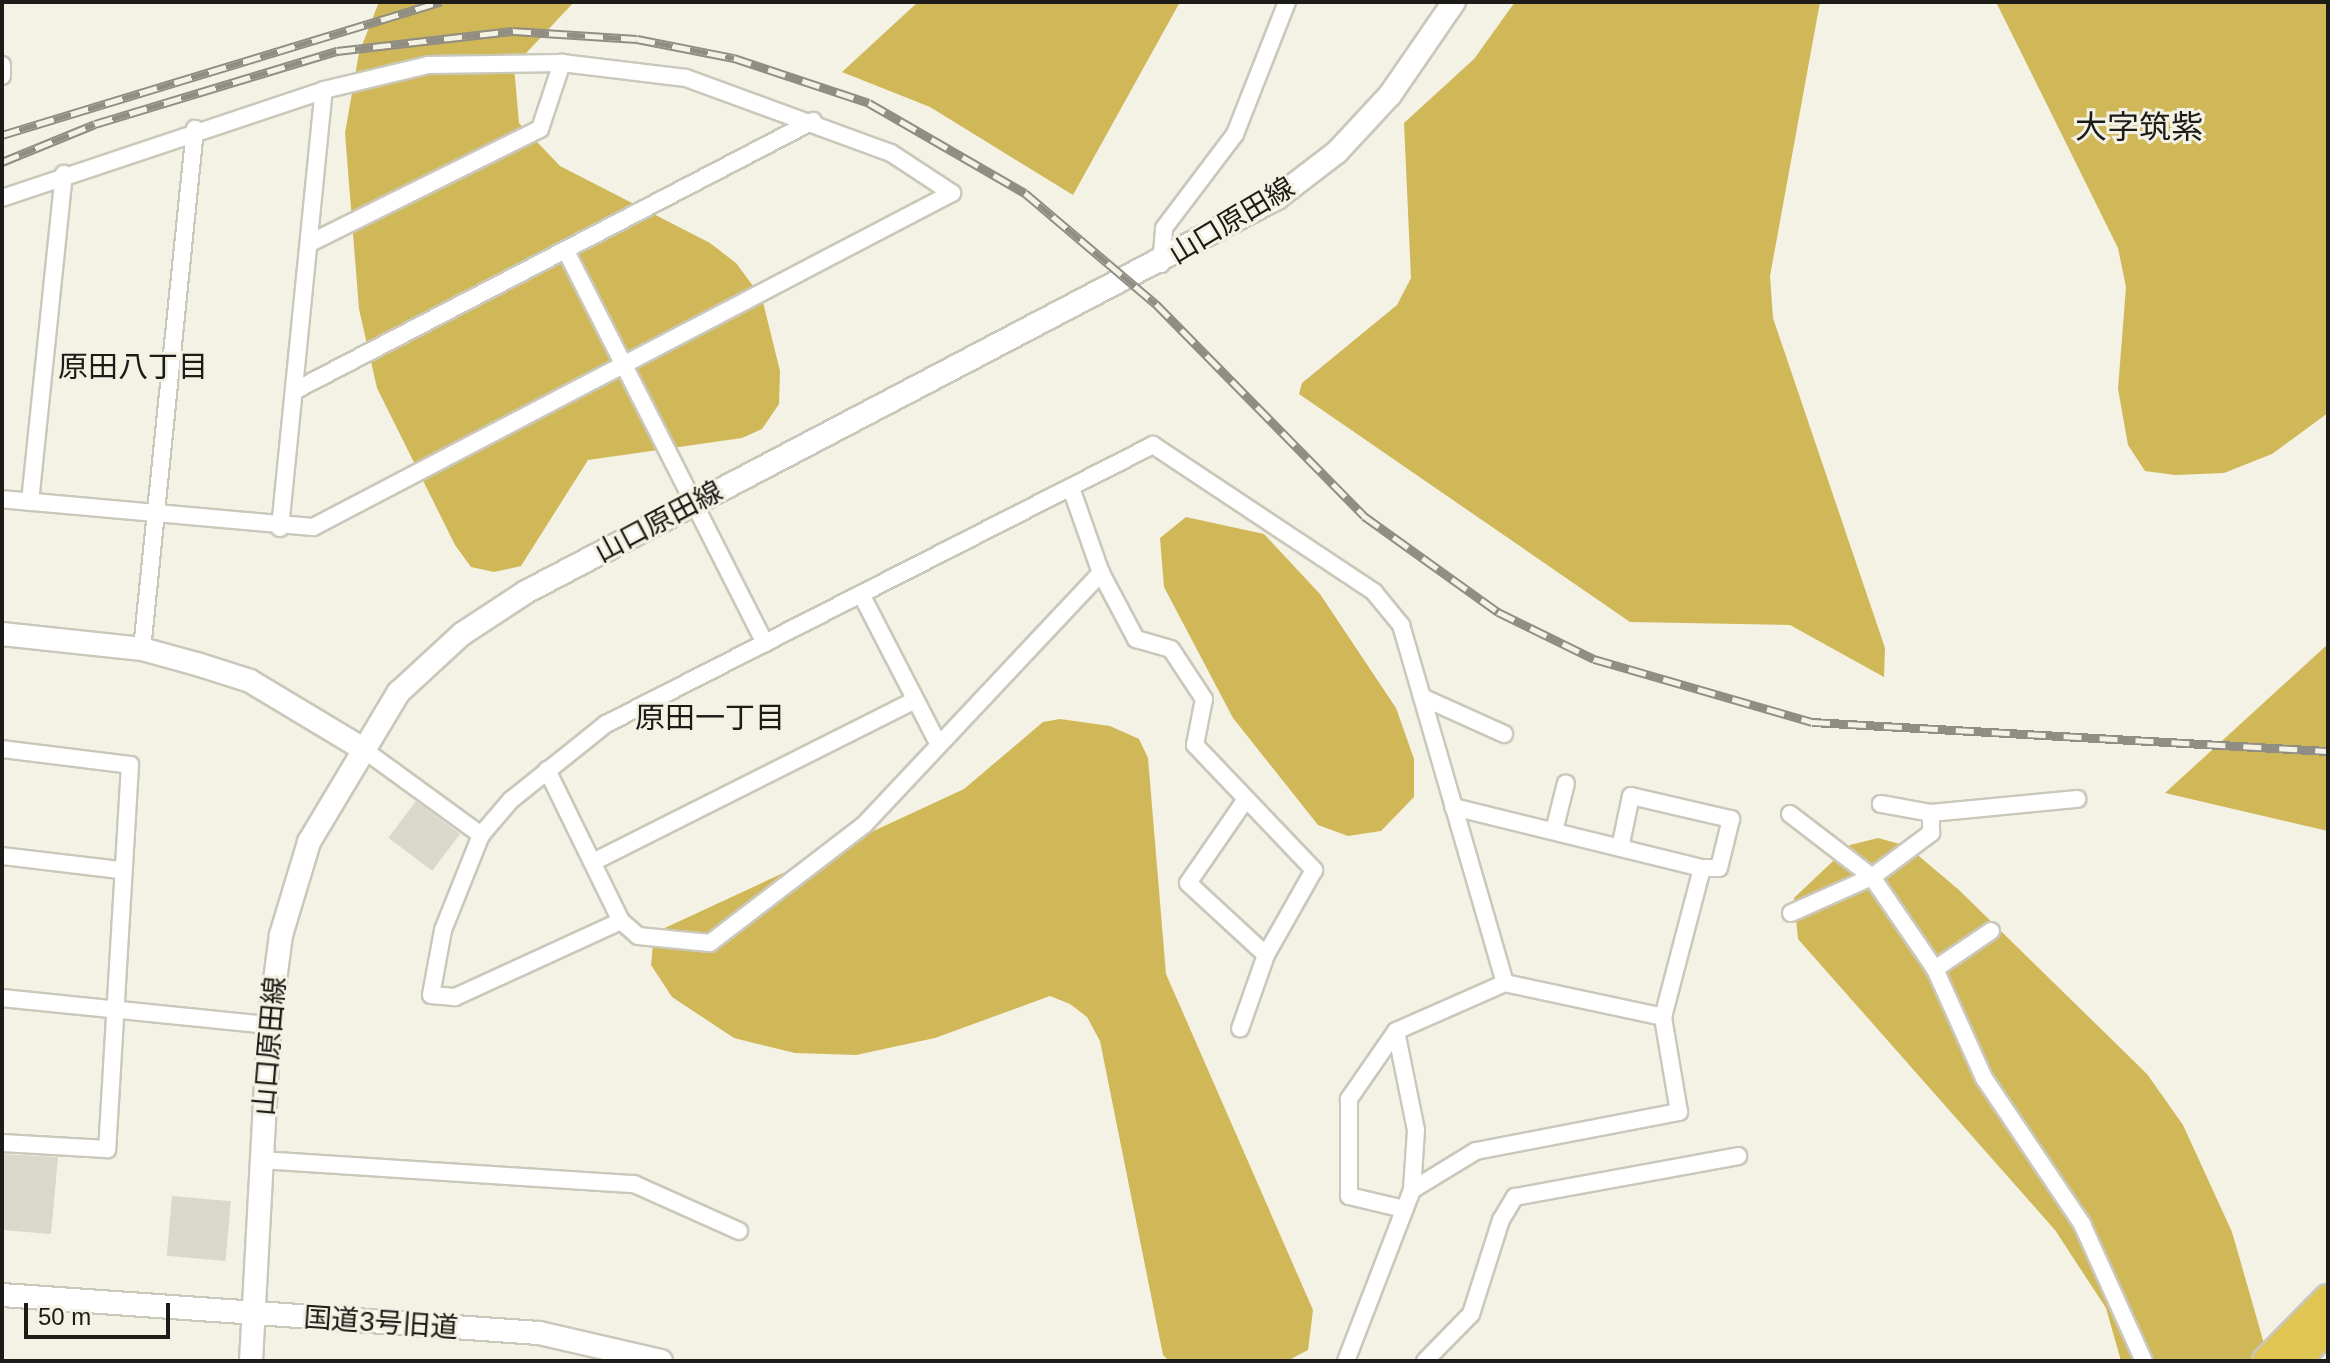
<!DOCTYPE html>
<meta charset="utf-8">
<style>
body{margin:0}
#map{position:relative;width:2330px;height:1363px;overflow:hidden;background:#f4f1e5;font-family:Arial,"Noto Sans JP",sans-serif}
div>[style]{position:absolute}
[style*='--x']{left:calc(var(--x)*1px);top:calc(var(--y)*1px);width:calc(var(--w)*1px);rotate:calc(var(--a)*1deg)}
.forest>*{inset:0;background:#d0b858}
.building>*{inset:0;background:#dad7cb;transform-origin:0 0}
.roads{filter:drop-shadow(2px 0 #cac7bb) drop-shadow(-2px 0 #cac7bb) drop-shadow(0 2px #cac7bb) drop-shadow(0 -2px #cac7bb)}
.street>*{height:16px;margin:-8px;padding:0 8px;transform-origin:8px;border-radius:8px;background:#fff}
.secondary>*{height:22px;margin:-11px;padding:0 11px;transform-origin:11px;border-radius:11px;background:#fff}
.highway>*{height:28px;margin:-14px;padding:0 14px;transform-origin:14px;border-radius:14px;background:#e1c553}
.rail>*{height:9px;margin-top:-4.5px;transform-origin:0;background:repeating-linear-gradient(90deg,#f4f1e5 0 18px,#8f8d84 0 36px);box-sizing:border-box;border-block:2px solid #8f8d84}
span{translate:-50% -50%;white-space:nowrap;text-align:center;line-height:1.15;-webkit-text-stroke:6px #f4f1e5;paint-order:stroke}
.street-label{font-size:28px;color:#1c1b17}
.neighbourhood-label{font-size:30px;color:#1c1b17}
.quarter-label{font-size:32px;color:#1c1b17}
.frame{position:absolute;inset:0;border:4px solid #1c1b17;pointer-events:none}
.scale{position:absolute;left:24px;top:1303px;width:146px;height:36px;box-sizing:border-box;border:4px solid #1c1b17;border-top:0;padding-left:10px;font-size:24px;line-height:28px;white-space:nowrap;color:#1c1b17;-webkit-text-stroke:6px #f4f1e5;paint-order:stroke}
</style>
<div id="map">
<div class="forest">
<i style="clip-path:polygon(379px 2px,574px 2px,514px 66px,519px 123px,560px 166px,710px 243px,736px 263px,762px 298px,780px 371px,779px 404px,762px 429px,742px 438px,588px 460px,521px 566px,494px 572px,471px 567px,455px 545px,377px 388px,359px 309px,345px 133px,359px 53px)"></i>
<i style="clip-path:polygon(918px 2px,1180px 2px,1073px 195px,930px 107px,842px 72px)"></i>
<i style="clip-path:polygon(1515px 2px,1820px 2px,1770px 276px,1773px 318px,1885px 648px,1884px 677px,1790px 625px,1630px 622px,1299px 394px,1302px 383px,1397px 305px,1411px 278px,1404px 123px,1474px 59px)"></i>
<i style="clip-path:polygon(1996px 2px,2328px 2px,2328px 413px,2272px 454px,2224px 473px,2175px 475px,2145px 471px,2128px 445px,2118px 389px,2126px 287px,2118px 248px)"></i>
<i style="clip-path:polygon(1186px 517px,1264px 534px,1320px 594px,1396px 708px,1414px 759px,1414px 797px,1381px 831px,1348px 836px,1318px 825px,1233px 718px,1164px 587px,1160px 538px)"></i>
<i style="clip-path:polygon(2328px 644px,2328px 831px,2165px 793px)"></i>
<i style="clip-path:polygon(1060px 719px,1110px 726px,1139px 739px,1148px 758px,1166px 974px,1313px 1310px,1308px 1350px,1287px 1361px,1169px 1361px,1163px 1355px,1100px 1041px,1087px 1017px,1070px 1004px,1050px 996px,935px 1038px,856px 1055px,795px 1053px,734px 1038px,672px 997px,651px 965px,654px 933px,964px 789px,1043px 722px)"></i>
<i style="clip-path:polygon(1878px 838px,1907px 846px,1959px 890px,2147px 1074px,2183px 1125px,2232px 1232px,2269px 1361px,2121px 1361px,2106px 1308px,2055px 1230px,1798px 939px,1794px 898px,1850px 845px)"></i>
</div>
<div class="building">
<i style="left:416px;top:801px;width:55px;height:46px;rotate:37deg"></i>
<i style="clip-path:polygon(2px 1154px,58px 1157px,51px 1234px,2px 1230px)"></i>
<i style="left:172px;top:1196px;width:59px;height:60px;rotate:5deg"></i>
</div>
<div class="roads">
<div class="street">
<i style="--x:2;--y:65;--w:11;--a:90"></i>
<i style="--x:2;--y:198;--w:340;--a:-18.5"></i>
<i style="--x:324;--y:90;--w:107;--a:-13.5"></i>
<i style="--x:428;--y:65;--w:134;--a:-0.9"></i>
<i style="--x:562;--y:63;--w:125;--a:6.9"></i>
<i style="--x:686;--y:78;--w:218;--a:20.1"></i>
<i style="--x:891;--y:153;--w:73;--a:33.3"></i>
<i style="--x:952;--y:193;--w:721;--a:152.4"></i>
<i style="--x:313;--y:527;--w:312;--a:-174.9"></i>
<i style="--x:310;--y:243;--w:257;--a:-26.4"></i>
<i style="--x:540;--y:129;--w:70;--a:-71.6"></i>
<i style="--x:566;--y:251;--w:440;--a:63.1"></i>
<i style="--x:1161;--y:264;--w:36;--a:-85"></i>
<i style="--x:1164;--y:228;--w:118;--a:-52.9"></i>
<i style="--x:1235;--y:134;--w:142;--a:-68.5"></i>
<i style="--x:296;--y:390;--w:583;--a:-27.49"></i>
<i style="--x:1071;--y:488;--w:90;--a:70.6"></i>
<i style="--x:1101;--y:573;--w:75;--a:62.1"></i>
<i style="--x:1136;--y:639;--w:36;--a:16"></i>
<i style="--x:1171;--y:649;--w:60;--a:56.6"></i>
<i style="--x:1204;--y:699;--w:47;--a:101.1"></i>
<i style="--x:1195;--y:745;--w:173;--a:46.4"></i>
<i style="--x:1314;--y:870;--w:98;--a:119.5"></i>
<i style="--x:1266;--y:955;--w:78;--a:109.4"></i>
<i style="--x:30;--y:502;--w:330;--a:-84.1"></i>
<i style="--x:280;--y:528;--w:440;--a:-84.3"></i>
<i style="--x:862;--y:596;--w:163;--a:62.7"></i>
<i style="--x:142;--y:649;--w:523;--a:-84.18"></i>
<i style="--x:1422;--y:697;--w:90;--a:24.3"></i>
<i style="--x:360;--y:747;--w:150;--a:36"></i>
<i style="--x:2;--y:749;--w:129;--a:7.1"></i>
<i style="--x:130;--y:765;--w:385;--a:93.4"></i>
<i style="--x:107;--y:1149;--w:105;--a:-176.7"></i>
<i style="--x:547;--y:770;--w:168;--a:63.9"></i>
<i style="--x:621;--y:921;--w:23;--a:41"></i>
<i style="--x:638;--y:936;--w:72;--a:5.6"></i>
<i style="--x:710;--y:943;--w:195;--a:-37.5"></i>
<i style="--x:865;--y:824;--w:345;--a:-46.8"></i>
<i style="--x:1246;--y:799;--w:102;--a:124.6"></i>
<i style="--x:1188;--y:883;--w:106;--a:42.7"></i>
<i style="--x:1931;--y:813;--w:147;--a:-5.5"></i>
<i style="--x:1790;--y:814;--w:103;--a:37.5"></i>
<i style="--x:1872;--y:877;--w:74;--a:-36.7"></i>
<i style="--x:1931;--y:833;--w:20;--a:-90"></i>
<i style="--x:1931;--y:813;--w:51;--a:-169.8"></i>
<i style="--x:1554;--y:831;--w:49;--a:-76"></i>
<i style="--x:1620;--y:848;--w:53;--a:-78.1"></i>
<i style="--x:1631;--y:796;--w:103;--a:13"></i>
<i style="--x:1731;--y:819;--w:50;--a:103.8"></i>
<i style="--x:1719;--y:868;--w:17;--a:180"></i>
<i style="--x:2;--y:856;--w:119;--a:6.8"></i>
<i style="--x:593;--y:862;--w:358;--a:-26.7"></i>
<i style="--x:1791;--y:913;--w:89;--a:-24"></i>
<i style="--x:1872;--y:877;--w:112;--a:55.6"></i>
<i style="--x:621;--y:921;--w:183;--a:155.4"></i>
<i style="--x:455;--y:997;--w:24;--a:-175"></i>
<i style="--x:431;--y:995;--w:66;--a:-79.5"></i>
<i style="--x:443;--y:930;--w:102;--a:-68.2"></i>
<i style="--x:481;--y:835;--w:46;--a:-49.4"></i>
<i style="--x:511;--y:800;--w:122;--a:-38.7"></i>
<i style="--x:606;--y:724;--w:614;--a:-27.02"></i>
<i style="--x:1153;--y:445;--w:265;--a:33.6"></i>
<i style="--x:1374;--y:592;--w:43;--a:50.7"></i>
<i style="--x:1401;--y:625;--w:373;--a:73.8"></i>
<i style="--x:1505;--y:983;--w:119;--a:156.2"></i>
<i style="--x:1396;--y:1031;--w:101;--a:78.6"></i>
<i style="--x:1416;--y:1130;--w:60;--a:93.8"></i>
<i style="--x:1412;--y:1190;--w:183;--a:111.1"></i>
<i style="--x:1991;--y:931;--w:68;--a:145.8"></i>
<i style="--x:1935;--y:969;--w:120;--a:65.8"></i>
<i style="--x:1984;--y:1078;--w:176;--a:56.1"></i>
<i style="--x:2082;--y:1224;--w:150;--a:65.7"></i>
<i style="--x:1505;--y:983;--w:162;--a:12.1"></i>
<i style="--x:2;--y:998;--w:268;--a:5.8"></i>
<i style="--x:1396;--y:1031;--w:83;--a:124.7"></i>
<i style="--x:1349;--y:1099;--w:97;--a:90"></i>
<i style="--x:1349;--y:1196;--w:57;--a:13.3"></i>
<i style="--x:261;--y:1160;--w:374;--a:3.7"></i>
<i style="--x:634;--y:1184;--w:115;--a:24.1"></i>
<i style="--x:1412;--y:1190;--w:75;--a:-31.4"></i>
<i style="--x:1476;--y:1151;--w:207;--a:-10.9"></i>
<i style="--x:1679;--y:1112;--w:96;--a:-99.6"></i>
<i style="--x:1663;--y:1017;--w:154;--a:-75.3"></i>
<i style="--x:1702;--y:868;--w:256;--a:-166.2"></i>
<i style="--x:1425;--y:1361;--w:66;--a:-45.6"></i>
<i style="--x:1471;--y:1314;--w:99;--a:-72.3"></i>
<i style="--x:1501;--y:1220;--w:27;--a:-59"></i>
<i style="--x:1515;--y:1197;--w:227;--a:-10.4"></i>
</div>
<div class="secondary">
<i style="--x:2;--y:634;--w:141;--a:6.1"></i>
<i style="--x:142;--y:649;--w:60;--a:15.4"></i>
<i style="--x:200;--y:665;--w:52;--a:17.7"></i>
<i style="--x:250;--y:681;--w:128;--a:31"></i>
<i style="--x:2;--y:1295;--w:538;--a:4.05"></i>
<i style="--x:539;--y:1333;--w:125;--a:12.9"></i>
<i style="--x:251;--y:1361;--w:336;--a:-86.9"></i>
<i style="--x:269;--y:1025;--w:91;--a:-82.4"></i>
<i style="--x:281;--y:935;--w:97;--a:-73.2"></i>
<i style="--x:309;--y:842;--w:174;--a:-59.1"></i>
<i style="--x:398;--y:693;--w:87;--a:-42.7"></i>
<i style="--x:462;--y:634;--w:77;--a:-33.3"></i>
<i style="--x:526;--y:592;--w:848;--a:-27.68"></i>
<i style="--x:1277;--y:198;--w:76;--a:-37.5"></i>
<i style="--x:1337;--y:152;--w:78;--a:-47.1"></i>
<i style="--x:1390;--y:95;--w:113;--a:-55.5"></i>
</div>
<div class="highway">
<i style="--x:2267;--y:1361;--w:87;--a:-45.5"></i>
<i style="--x:2296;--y:1361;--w:47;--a:-46.7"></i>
</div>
</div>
<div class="rail">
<i style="--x:2;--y:135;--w:459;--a:-16.9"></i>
<i style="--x:2;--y:162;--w:100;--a:-22.2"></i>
<i style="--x:95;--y:124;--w:253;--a:-16.8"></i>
<i style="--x:337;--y:51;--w:177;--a:-6.5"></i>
<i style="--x:513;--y:31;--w:124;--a:3.7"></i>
<i style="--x:637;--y:39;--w:99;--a:11.1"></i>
<i style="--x:734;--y:58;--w:142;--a:18.4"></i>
<i style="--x:869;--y:103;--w:180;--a:30"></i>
<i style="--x:1025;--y:193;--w:172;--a:40.3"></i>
<i style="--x:1156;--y:304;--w:297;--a:45.5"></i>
<i style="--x:1364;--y:516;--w:165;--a:35.6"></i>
<i style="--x:1498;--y:612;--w:107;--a:26.1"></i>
<i style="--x:1594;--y:659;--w:227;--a:16.1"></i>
<i style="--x:1812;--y:722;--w:517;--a:3.22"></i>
</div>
<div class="street-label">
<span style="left:1232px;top:221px;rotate:-31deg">山口原田線</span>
<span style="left:659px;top:522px;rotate:-28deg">山口原田線</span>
<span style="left:270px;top:1046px;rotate:-85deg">山口原田線</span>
<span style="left:381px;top:1323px;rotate:4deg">国道3号旧道</span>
</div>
<div class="neighbourhood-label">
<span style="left:133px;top:367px">原田八丁目</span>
<span style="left:710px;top:718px">原田一丁目</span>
</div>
<div class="quarter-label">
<span style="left:2139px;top:127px">大字筑紫</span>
</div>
<div class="frame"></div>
<div class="scale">50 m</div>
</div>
